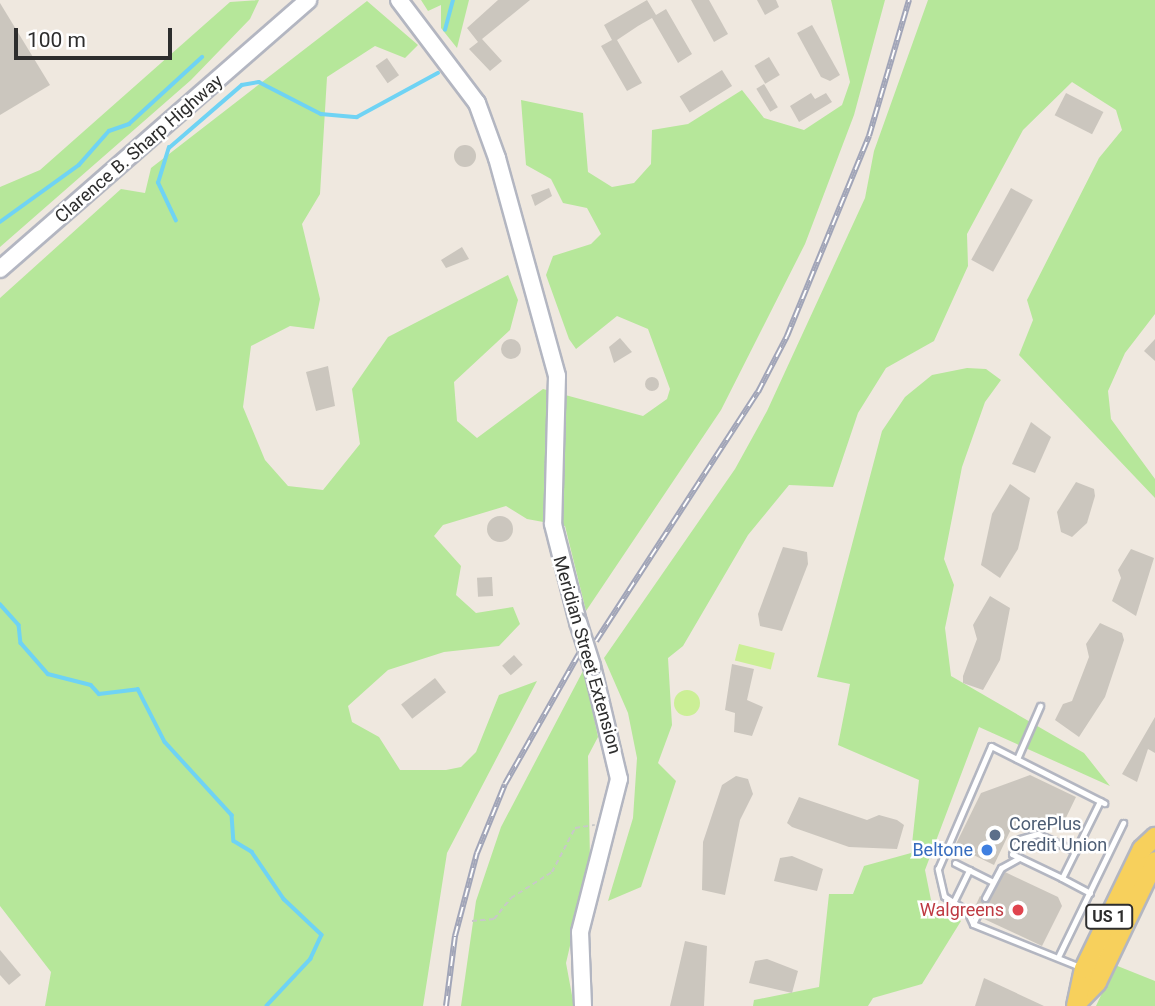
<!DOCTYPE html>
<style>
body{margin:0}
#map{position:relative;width:1155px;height:1006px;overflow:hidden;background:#efe8df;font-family:Roboto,sans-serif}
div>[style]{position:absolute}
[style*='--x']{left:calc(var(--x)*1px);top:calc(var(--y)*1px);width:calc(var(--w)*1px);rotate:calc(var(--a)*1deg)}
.green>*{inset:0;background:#b6e79a}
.pitch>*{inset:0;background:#cbef96;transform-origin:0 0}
.round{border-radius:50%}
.stream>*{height:3.5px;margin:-1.75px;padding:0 1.75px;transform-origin:1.75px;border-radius:1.75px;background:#6fd3f4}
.building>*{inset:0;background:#cbc6be;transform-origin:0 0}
.path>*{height:2px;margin-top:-1px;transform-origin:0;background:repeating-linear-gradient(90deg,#c8c8c8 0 5px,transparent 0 8.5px)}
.roads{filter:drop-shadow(2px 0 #b3b6c1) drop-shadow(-2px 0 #b3b6c1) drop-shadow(0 2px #b3b6c1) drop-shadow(0 -2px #b3b6c1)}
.lane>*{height:5px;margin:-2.5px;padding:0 2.5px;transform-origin:2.5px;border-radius:2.5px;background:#fff}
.secondary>*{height:16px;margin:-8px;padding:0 8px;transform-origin:8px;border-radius:8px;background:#fff}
.primary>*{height:18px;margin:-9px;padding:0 9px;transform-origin:9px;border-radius:9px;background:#f7d05c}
.rail>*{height:6px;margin-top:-3px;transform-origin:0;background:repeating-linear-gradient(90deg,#fff 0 10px,#a1a5b8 0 20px);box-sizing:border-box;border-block:2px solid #a1a5b8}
.bridges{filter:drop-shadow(2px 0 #b3b6c1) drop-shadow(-2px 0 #b3b6c1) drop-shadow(0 2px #b3b6c1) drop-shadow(0 -2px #b3b6c1)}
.secondary-bridge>*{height:16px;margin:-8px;padding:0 8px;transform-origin:8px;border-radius:8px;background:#fff}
.dots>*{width:19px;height:19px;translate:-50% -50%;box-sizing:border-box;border:4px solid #fff;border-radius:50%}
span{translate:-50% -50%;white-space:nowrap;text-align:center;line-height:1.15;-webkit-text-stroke:5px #fff;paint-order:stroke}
.shield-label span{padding:2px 5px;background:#fff;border:2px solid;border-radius:5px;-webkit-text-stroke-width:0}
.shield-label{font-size:16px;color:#2d2d2d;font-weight:700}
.street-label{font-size:18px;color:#2d2d2d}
.service-label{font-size:18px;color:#4e5e75}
.left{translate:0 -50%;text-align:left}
.shop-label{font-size:18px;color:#366cbe}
.right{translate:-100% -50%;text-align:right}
.health-label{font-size:18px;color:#be3a42}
.scale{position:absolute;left:14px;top:28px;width:158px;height:32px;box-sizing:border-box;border:4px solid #2d2d2d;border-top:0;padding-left:9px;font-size:21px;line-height:24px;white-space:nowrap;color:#2d2d2d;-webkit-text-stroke:5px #fff;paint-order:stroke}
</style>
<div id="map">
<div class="green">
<i style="clip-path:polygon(259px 0,250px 19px,191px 80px,0 247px,0 187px,40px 170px,230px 2px)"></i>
<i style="clip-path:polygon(421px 0,469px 0,457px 48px,441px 28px,441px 5px,428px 11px)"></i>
<i style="clip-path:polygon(831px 0,885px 0,854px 115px,805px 244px,721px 410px,586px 611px,565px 526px,527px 519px,506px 506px,443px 525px,434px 536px,461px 566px,456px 595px,476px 613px,513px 607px,520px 624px,499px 646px,444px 652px,388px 670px,348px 706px,352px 722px,379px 737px,400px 770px,446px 770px,461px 767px,476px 752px,499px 695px,537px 681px,447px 853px,423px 1006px,45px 1006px,51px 972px,0 906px,0 298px,121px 189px,145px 193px,151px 168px,367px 1px,418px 45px,405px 58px,375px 46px,327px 77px,320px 194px,302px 224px,320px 299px,314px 329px,290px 326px,251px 346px,243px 407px,265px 460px,288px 486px,323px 490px,360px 444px,352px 389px,388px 337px,508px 275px,518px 300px,510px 330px,454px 382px,457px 421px,477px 438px,543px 389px,643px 416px,667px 399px,670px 389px,648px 329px,617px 316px,576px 349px,569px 339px,546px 275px,553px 256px,591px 244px,601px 234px,587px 208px,563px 203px,551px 179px,526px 165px,521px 100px,583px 113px,588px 172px,612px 187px,634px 183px,651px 164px,652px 130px,688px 124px,742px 90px,764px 118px,804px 130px,842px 105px,850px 82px)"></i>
<i style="clip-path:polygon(928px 0,1155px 0,1155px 314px,1125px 353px,1108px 391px,1111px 419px,1155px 479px,1155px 498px,1019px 355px,1033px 320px,1027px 300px,1099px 158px,1122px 130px,1116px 110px,1072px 82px,1023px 130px,967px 234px,968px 266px,934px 341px,886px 368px,858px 413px,833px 487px,789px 485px,748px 535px,683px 646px,668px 658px,672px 725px,658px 763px,676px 781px,641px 887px,608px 901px,633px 818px,637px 758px,628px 713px,604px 658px,735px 469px,767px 411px,865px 198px,874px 151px)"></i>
<i style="clip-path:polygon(967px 368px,986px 369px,1001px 380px,985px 402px,962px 467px,944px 559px,954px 585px,945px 628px,951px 676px,1084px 753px,1110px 786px,979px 727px,925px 870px,931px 900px,961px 921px,922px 984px,873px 998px,868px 1006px,753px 1006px,754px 1000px,819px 987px,829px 894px,853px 894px,864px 866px,911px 853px,919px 780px,838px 745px,850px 684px,817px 677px,882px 431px,905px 397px,932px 375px)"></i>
<i style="clip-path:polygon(584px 669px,598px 737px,588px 756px,590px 860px,566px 963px,574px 1006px,461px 1006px,476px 901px,501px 827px)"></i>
<i style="clip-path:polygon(1115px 965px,1155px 981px,1155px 1006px,1096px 1006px)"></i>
</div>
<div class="pitch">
<i style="left:739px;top:644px;width:37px;height:17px;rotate:14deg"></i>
<i class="round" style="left:674px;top:690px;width:26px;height:26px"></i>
</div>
<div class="stream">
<i style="--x:445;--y:30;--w:31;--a:-75"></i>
<i style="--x:176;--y:221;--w:42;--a:-115.3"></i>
<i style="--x:158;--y:183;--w:37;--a:-73"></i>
<i style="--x:169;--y:148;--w:96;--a:-40.8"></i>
<i style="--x:242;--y:85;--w:17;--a:-10"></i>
<i style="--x:259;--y:82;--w:70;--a:27.3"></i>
<i style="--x:321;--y:114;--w:36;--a:5"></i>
<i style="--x:357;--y:117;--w:92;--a:-28.5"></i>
<i style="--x:0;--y:222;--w:97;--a:-35.8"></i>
<i style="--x:79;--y:165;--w:45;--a:-48.6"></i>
<i style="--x:109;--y:131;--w:21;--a:-19"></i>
<i style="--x:129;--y:124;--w:99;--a:-42.5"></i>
<i style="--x:0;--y:604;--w:28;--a:48"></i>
<i style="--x:19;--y:625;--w:18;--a:84"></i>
<i style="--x:21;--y:643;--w:41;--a:48.9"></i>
<i style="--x:48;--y:674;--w:44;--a:14.3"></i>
<i style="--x:91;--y:685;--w:12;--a:48"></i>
<i style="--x:99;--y:694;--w:39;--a:-7"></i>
<i style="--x:138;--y:689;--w:59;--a:63"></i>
<i style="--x:165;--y:742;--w:99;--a:47.5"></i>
<i style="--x:232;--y:815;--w:26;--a:86"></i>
<i style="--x:234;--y:841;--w:21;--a:31"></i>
<i style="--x:252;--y:852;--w:57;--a:55.8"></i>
<i style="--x:284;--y:899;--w:52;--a:43.5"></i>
<i style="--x:322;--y:935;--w:26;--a:115"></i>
<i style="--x:311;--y:959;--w:64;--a:133.1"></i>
</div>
<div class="building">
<i style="clip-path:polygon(498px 0,530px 0,482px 39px,502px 61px,490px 71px,469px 49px,478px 42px,467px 28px)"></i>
<i style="clip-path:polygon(647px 0,656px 15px,666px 9px,692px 54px,678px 63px,652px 18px,638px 26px,617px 40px,642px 83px,627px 91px,601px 46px,612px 40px,604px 25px)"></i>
<i style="clip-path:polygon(691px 0,709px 0,728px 34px,714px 42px)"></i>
<i style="clip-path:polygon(757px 0,776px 0,779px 7px,765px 15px)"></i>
<i style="clip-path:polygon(0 3px,50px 85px,0 115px)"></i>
<i style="clip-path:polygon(812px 25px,840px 75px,830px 81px,821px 77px,797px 33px)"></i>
<i style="left:769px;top:57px;width:21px;height:17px;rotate:59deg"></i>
<i style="left:387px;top:58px;width:21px;height:14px;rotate:55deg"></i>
<i style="left:722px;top:70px;width:19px;height:50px;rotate:58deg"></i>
<i style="left:764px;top:84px;width:27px;height:9px;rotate:59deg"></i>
<i style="clip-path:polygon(811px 93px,815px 99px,826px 93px,832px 102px,799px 122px,790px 106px)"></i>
<i style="left:1066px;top:93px;width:42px;height:25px;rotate:27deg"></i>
<i class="round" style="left:454px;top:145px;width:22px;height:22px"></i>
<i style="clip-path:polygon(549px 188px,552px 196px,535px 206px,531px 195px)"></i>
<i style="left:1011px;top:188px;width:25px;height:82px;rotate:29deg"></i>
<i style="clip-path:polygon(462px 247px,469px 259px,446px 268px,441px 260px)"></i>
<i style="clip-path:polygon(620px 338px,632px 352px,614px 363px,609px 347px)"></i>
<i style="clip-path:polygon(1155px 339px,1155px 361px,1144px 351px)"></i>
<i class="round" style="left:501px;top:339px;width:20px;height:20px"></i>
<i style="clip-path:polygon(328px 366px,335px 406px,316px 411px,306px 372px)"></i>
<i class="round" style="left:645px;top:377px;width:14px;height:14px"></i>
<i style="clip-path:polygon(1031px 422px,1051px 437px,1035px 473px,1012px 464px)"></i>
<i style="clip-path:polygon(1076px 482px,1094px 489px,1095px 496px,1087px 523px,1072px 537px,1061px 532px,1057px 512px)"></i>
<i style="clip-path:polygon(1010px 484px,1030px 498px,1018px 549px,1000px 578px,981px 565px,992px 514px)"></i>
<i class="round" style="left:487px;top:516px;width:26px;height:26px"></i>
<i style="clip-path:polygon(783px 547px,807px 552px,808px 564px,782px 631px,760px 626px,758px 614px)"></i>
<i style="clip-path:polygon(1131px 549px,1154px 558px,1136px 616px,1112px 601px,1121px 578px,1118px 570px)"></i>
<i style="left:492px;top:577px;width:19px;height:15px;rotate:87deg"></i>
<i style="clip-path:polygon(990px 596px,1010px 608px,1000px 660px,983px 690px,963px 683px,963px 676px,977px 639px,973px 625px)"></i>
<i style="clip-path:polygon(1100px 623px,1122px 633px,1124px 640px,1105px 697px,1079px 737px,1055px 720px,1063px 704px,1072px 701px,1089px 657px,1086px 644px)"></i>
<i style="left:514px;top:655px;width:13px;height:16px;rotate:48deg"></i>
<i style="clip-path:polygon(732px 664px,754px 669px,747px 700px,763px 707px,752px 736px,734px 732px,735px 713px,725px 710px)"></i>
<i style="left:435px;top:678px;width:18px;height:43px;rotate:52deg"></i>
<i style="clip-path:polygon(1155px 717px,1155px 753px,1148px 749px,1137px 782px,1122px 774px)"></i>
<i style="clip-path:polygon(1030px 775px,1076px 797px,1062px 826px,1035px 819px,1012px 827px,994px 865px,955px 846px,981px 793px)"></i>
<i style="clip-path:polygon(736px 776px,748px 779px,753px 794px,740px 820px,725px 895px,702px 890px,703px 842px,722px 785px)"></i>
<i style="clip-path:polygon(799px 797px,867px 820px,879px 815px,897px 820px,904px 825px,897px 849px,849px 847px,792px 827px,787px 823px)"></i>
<i style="clip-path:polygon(792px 856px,823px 869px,817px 891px,774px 881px,780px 858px)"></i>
<i style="clip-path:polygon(1005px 872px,1058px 897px,1062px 906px,1042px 946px,982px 918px,982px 907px,974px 909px,980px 896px,989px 901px)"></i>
<i style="clip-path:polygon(685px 941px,707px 946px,704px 1006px,670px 1006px)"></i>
<i style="clip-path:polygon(0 950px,21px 975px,9px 985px,0 975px)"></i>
<i style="clip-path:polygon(767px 959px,798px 971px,792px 993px,749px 983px,755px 961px)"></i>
<i style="clip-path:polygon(984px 978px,1044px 1006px,975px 1006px)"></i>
</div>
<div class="path">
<i style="--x:472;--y:921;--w:22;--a:-5"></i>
<i style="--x:494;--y:919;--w:27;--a:-51"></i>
<i style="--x:511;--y:898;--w:49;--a:-32.4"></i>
<i style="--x:552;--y:872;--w:50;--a:-62.4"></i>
<i style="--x:575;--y:828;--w:20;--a:-9"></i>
</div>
<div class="roads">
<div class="lane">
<i style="--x:1017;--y:759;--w:58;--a:-66.5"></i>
<i style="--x:955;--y:863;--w:42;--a:26.6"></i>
<i style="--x:1062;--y:878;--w:55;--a:-154.4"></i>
<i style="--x:1012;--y:854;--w:17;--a:-62"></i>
<i style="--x:1020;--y:839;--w:19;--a:-16"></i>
<i style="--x:1038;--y:834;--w:41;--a:24.7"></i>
<i style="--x:1090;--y:893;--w:32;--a:-152"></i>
<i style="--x:1062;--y:878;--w:86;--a:-63.7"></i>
<i style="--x:985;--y:898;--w:34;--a:-62"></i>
<i style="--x:1001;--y:868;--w:21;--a:-29"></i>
<i style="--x:953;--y:903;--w:37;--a:-64"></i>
<i style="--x:973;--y:924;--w:14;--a:-65"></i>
<i style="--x:1059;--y:955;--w:147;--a:-64.1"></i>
<i style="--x:1080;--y:967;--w:115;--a:-158.1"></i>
<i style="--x:973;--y:924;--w:14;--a:-115"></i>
<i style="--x:967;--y:911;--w:27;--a:-147"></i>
<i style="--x:944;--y:896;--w:28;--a:-103"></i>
<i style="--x:938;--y:869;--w:134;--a:-66.7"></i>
<i style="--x:991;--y:746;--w:127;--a:26.8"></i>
</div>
<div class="secondary">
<i style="--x:399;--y:0;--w:129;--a:52.9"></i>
<i style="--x:477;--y:103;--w:59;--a:70"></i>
<i style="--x:497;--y:158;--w:226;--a:74.6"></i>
<i style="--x:557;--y:376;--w:148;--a:91.5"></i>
<i style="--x:553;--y:524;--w:101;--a:75.7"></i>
<i style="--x:0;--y:269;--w:409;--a:-41.1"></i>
<i style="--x:583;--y:1006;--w:74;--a:-92.3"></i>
<i style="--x:580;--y:932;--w:158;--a:-75.7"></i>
<i style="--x:619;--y:779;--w:116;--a:-103.4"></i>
</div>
<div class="primary">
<i style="--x:1077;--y:1003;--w:29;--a:-46"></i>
<i style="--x:1097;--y:982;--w:134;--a:-64.4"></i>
<i style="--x:1076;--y:1006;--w:38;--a:-78"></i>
<i style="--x:1084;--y:969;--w:133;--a:-64.2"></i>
<i style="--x:1142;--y:849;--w:18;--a:-43"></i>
</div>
</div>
<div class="rail">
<i style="--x:596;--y:641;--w:297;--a:-57"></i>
<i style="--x:758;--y:392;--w:63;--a:-62.6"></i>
<i style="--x:787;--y:336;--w:216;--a:-67.7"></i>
<i style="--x:869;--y:136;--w:142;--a:-73.6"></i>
<i style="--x:446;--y:1006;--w:71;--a:-82.7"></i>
<i style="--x:455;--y:936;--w:86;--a:-75.2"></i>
<i style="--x:477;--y:853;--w:74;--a:-67.9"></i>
<i style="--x:505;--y:784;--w:150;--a:-60.4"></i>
</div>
<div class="bridges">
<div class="secondary-bridge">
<i style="--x:578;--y:622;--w:46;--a:72.3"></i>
</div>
</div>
<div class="dots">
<i style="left:995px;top:835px;background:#5c6f8a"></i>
<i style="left:987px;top:850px;background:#3f7fe0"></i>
<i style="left:1018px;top:910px;background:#e0444e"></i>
</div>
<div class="shield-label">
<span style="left:1109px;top:917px">US 1</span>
</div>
<div class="street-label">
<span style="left:139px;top:149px;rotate:-41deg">Clarence B. Sharp Highway</span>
<span style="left:587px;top:655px;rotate:74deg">Meridian Street Extension</span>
</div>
<div class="service-label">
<span class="left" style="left:1009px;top:835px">CorePlus<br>Credit Union</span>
</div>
<div class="shop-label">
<span class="right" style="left:973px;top:850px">Beltone</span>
</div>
<div class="health-label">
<span class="right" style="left:1004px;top:910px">Walgreens</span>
</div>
<div class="scale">100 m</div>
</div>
